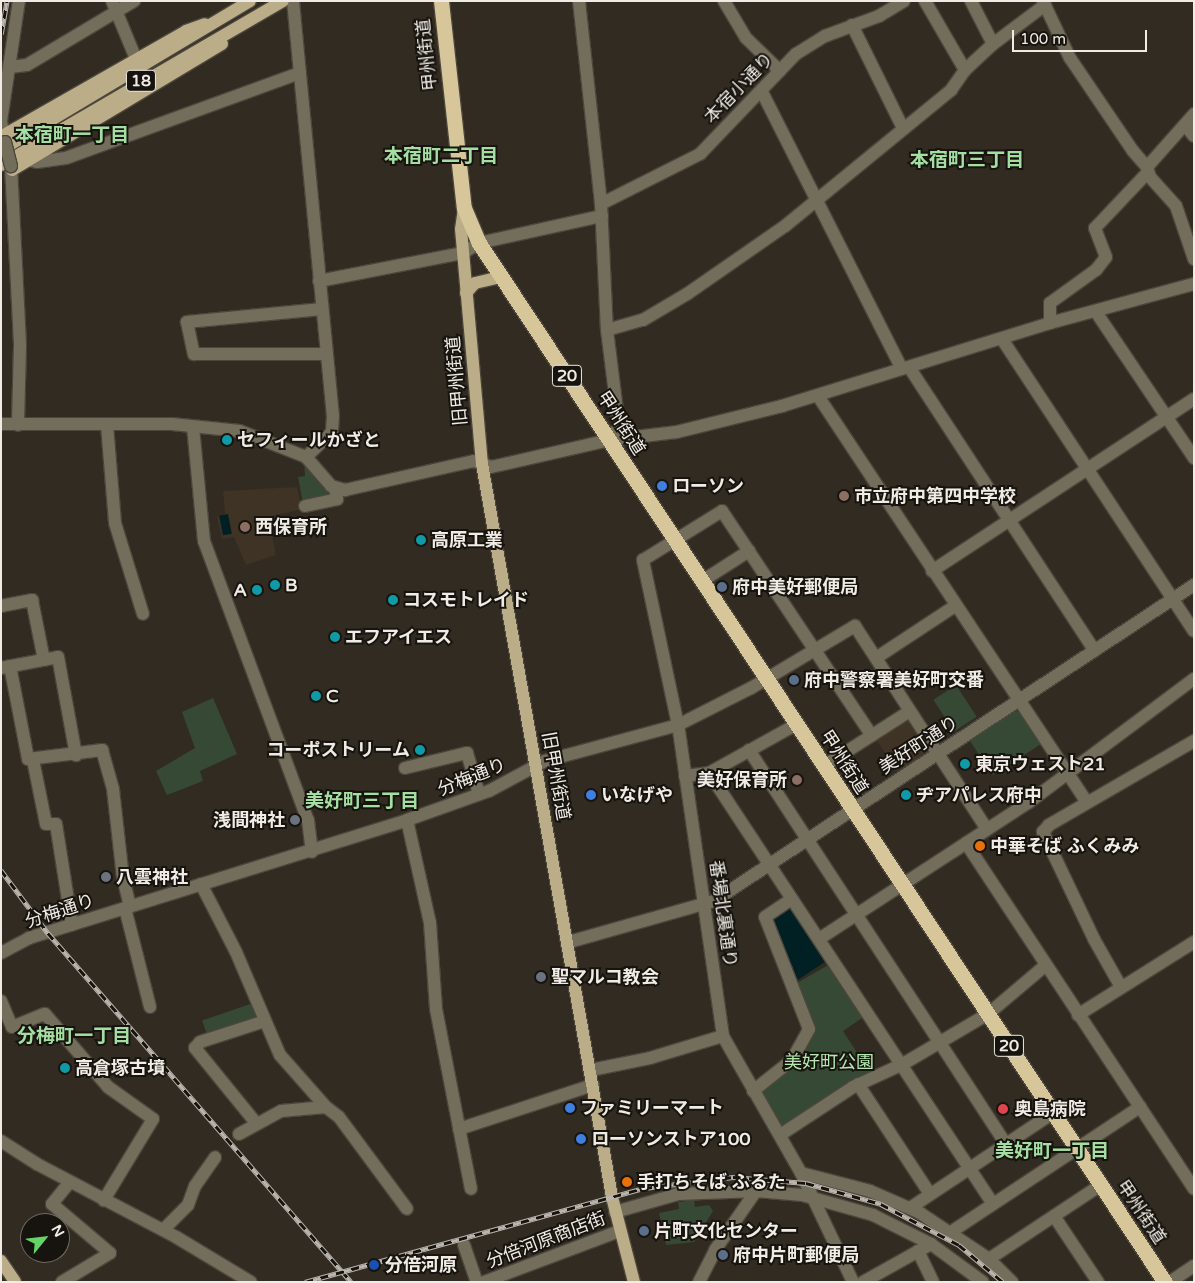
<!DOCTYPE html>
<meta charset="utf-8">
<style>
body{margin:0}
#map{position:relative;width:1195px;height:1283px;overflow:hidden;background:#322b21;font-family:"Varela Round","Noto Sans JP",sans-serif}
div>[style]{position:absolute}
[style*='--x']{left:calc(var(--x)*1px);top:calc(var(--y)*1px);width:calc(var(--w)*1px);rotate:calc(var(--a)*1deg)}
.built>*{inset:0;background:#3e3324;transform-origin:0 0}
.green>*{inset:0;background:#364934;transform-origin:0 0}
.water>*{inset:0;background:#012024;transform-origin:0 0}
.roads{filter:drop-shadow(1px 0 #4d463c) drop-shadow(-1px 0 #4d463c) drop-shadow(0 1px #4d463c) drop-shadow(0 -1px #4d463c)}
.minor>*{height:12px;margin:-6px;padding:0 6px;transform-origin:6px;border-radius:6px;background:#736d5b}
.major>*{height:12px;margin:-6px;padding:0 6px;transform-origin:6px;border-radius:6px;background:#bbad88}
.highway>*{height:15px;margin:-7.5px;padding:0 7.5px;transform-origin:7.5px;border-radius:7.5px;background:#d7c699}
.rail>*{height:4.5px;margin-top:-2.25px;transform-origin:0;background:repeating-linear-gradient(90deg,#17140f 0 8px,#bab5ad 0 16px);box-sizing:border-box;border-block:1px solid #bab5ad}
.bridges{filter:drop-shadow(1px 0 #4d463c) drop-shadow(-1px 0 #4d463c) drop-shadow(0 1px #4d463c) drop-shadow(0 -1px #4d463c)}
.minor-bridge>*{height:12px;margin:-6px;padding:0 6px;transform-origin:6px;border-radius:6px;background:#736d5b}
.dots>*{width:14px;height:14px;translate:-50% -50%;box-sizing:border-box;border:2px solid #17140f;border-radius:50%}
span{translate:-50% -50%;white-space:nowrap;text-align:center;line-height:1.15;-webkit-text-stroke:4px #17140f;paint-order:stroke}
.shield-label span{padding:1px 4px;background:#17140f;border:1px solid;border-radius:4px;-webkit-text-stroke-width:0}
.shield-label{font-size:16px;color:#f0ebe4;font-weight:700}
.street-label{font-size:18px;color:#f0ebe4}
.poi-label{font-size:18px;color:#f0ebe4;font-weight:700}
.left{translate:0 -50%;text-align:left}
.right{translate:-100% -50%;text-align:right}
.park-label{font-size:18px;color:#b6e9b0}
.neighbourhood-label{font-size:19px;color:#a4dea3;font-weight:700}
.frame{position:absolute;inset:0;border:2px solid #f0ebe4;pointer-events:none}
.north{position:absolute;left:20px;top:1213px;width:50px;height:50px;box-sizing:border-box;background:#17140f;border:1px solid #6e6a64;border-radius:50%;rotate:61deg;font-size:14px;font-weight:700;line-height:20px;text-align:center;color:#f0ebe4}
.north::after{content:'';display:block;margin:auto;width:18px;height:22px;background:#64d468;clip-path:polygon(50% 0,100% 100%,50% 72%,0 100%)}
.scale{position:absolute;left:1012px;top:30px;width:135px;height:22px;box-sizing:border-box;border:2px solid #f0ebe4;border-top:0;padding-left:6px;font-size:15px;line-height:18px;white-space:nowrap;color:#f0ebe4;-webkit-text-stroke:4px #17140f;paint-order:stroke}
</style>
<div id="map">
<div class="built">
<i style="clip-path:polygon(297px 487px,302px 509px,268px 517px,276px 555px,246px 565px,234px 537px,222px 539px,217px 517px,225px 514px,223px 491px)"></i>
<i style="left:910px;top:713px;width:47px;height:43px;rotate:56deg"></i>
</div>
<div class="green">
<i style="clip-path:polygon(304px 460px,335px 497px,303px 503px,298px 477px,305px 476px)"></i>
<i style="left:956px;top:685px;width:38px;height:27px;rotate:57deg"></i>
<i style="clip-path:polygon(213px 698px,237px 754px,200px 771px,203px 781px,167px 795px,156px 771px,195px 748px,182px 712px)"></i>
<i style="clip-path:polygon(1015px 711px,1020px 712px,1041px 744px,993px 775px,970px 741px)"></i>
<i style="clip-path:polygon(830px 964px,865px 1016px,843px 1031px,871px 1074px,781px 1127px,760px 1092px,797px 1065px,814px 1029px,797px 983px)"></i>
<i style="left:256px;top:1002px;width:18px;height:57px;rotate:71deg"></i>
<i style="clip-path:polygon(694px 1200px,695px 1207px,709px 1205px,713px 1211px,694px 1242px,666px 1245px,659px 1213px,679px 1209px,678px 1202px)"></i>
</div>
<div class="water">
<i style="left:228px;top:514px;width:20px;height:9px;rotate:79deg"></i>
<i style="clip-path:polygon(791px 904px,828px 960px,796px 981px,770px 917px)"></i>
</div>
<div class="roads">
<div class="minor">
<i style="--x:112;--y:1;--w:63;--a:67.5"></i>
<i style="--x:293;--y:1;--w:417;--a:84.5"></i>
<i style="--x:333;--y:416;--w:16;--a:94"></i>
<i style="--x:332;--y:432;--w:36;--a:136"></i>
<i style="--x:579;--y:1;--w:204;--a:83.8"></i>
<i style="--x:601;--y:204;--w:126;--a:87.3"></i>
<i style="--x:607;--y:330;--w:97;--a:82.9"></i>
<i style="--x:619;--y:426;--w:17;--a:123"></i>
<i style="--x:724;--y:1;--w:43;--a:59.3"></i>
<i style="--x:746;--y:38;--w:47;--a:44.1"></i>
<i style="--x:925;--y:1;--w:80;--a:59.9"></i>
<i style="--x:971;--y:1;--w:48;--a:62.9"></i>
<i style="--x:1043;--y:1;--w:63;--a:64.7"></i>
<i style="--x:1070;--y:58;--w:112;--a:55.9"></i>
<i style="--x:1133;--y:151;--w:21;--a:49"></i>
<i style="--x:1147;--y:167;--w:10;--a:73"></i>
<i style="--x:1150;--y:177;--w:39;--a:48"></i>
<i style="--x:1176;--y:206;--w:56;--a:71.2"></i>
<i style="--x:852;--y:25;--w:115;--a:63.7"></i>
<i style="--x:10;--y:67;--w:17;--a:-7"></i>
<i style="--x:27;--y:65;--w:125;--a:-30.9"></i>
<i style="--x:762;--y:92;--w:310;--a:63.2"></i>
<i style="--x:1185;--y:125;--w:14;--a:51"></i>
<i style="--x:5;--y:142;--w:21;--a:-101"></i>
<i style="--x:1;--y:121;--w:121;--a:-81.5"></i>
<i style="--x:28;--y:160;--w:9;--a:13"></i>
<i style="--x:37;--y:162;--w:29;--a:-8"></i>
<i style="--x:66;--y:158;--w:249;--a:-20"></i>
<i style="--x:11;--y:166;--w:180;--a:87.1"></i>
<i style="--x:20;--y:346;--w:79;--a:91.5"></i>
<i style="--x:1147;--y:167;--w:71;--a:-48.4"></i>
<i style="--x:601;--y:204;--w:111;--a:-26.8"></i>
<i style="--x:700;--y:154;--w:139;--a:-46.2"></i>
<i style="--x:796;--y:54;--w:34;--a:-32"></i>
<i style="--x:825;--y:36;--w:58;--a:-20.3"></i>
<i style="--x:879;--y:16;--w:29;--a:-31"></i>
<i style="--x:319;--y:281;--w:147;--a:-11"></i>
<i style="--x:463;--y:253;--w:19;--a:-32"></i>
<i style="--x:479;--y:243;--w:126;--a:-12.4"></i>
<i style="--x:322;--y:309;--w:136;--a:174.5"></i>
<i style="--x:187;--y:322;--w:33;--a:78"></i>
<i style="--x:194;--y:354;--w:132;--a:0"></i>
<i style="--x:1096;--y:312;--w:176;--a:56.1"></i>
<i style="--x:1050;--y:323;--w:20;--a:-90"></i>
<i style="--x:1050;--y:303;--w:57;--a:-35.7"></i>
<i style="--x:1096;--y:270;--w:16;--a:-52"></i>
<i style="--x:1106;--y:257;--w:31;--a:-111"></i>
<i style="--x:1095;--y:228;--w:76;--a:-46.6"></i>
<i style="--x:607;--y:330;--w:37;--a:-16"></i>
<i style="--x:643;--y:320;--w:51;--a:-30.6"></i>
<i style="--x:687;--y:294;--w:119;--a:-34.8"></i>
<i style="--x:785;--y:226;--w:215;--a:-39.3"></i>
<i style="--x:951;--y:90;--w:24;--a:-55"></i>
<i style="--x:965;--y:70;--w:38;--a:-43"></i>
<i style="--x:993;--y:44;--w:65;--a:-36.9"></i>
<i style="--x:1002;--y:339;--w:349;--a:56.7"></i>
<i style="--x:909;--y:367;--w:339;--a:56.8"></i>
<i style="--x:818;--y:396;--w:487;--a:56.5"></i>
<i style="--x:1;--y:424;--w:171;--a:0"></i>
<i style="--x:172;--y:424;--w:68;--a:5.9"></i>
<i style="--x:240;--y:431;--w:71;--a:21.5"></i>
<i style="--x:306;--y:457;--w:38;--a:49"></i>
<i style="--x:331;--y:486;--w:15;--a:16"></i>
<i style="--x:345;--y:490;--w:132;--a:-12.7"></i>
<i style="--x:474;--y:461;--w:18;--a:19"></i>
<i style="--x:491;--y:467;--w:122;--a:-12.8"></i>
<i style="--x:610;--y:440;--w:67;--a:-6.8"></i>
<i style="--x:677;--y:432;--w:108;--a:-13.9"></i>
<i style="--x:782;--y:406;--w:281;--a:-17.2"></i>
<i style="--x:1050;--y:323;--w:149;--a:-15.2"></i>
<i style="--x:107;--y:425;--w:98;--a:85.3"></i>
<i style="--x:115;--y:523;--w:95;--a:72.9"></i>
<i style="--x:193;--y:427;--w:115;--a:84.5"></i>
<i style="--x:204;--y:541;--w:298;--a:69.6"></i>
<i style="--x:308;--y:820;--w:32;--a:83"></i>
<i style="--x:305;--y:506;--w:33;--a:-12"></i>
<i style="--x:337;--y:499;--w:10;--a:-101"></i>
<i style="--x:932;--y:571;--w:313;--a:-33.3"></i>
<i style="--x:702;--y:581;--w:56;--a:-32.6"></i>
<i style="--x:1;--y:606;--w:32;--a:-11"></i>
<i style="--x:32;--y:600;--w:61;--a:78.7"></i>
<i style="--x:876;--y:658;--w:95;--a:-33.4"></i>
<i style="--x:10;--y:666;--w:95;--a:79"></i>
<i style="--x:28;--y:759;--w:75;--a:-6.9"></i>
<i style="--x:102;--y:750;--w:41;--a:74.2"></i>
<i style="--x:113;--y:789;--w:90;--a:83.6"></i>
<i style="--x:123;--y:878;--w:29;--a:76"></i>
<i style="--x:1;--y:668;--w:58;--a:-10.9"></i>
<i style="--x:58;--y:657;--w:100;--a:79.6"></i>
<i style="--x:749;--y:750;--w:470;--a:56.9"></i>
<i style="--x:33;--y:760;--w:65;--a:78.5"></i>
<i style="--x:46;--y:824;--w:10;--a:0"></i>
<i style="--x:56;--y:824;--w:102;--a:81"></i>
<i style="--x:824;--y:766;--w:102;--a:-32.6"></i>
<i style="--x:405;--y:768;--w:64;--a:-13.6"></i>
<i style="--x:467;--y:753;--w:43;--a:73.7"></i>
<i style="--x:709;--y:773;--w:516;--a:56.62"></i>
<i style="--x:685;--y:776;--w:24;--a:-7"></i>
<i style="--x:709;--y:773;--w:101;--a:-29.1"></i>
<i style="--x:407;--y:820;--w:106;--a:77.4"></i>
<i style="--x:430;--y:923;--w:86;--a:86"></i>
<i style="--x:436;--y:1009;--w:183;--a:79"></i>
<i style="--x:966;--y:843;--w:414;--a:56.6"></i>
<i style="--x:201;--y:884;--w:76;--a:62.8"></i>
<i style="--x:236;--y:952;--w:112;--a:66.9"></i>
<i style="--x:280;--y:1055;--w:69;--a:48.5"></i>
<i style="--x:326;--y:1107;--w:16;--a:38"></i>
<i style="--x:339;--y:1117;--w:114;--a:53.5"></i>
<i style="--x:125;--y:908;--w:102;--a:75.8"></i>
<i style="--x:819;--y:939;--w:249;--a:-33.1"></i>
<i style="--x:1028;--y:803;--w:207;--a:-36.8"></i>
<i style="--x:569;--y:942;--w:151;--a:-15.8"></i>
<i style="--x:714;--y:901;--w:575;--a:-33.36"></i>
<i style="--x:1;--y:953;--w:32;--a:-28"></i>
<i style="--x:29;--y:938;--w:396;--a:-17.3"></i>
<i style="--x:407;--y:820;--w:87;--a:-19.5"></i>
<i style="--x:489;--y:791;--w:64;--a:-28.2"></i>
<i style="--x:545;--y:761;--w:138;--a:-15.1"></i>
<i style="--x:678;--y:725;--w:82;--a:-26.9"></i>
<i style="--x:751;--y:688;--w:121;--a:-30.8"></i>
<i style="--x:855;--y:626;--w:242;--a:57"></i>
<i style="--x:1121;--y:987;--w:55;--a:-119.4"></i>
<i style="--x:1094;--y:939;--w:119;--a:-115.5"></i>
<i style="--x:1043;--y:832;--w:9;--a:-49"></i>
<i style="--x:1049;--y:825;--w:168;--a:-30.1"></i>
<i style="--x:1;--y:1001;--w:28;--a:67"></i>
<i style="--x:12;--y:1027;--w:35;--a:-22"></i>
<i style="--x:45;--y:1014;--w:96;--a:49.2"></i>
<i style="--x:108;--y:1087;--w:55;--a:35.4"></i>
<i style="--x:153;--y:1119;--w:95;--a:121.2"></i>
<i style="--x:1078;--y:1015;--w:137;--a:-32.2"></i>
<i style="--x:591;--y:1070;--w:60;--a:-11.5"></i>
<i style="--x:650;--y:1058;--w:76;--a:-16.8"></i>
<i style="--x:858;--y:1084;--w:131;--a:56.8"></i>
<i style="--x:753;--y:1091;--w:50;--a:-38.5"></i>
<i style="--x:792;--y:1060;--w:35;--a:-61"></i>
<i style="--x:809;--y:1029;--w:120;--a:-111.4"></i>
<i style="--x:765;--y:917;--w:32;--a:-34"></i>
<i style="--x:256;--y:1123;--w:97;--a:-129.1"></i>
<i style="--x:195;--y:1048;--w:8;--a:-50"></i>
<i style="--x:200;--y:1042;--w:68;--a:-17.9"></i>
<i style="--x:459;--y:1129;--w:141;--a:-18.2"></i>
<i style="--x:239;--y:1134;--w:48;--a:-28.7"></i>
<i style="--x:281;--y:1111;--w:45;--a:-5.1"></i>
<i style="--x:780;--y:1135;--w:87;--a:-33.3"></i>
<i style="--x:853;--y:1087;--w:55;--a:-24.7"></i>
<i style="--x:903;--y:1064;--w:99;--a:-30.5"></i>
<i style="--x:988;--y:1014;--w:76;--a:-40.2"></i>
<i style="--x:1;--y:1141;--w:43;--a:32.6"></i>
<i style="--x:37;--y:1164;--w:157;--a:27.7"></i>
<i style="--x:176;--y:1237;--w:87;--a:31"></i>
<i style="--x:801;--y:1173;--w:71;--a:14.6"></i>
<i style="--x:870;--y:1191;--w:55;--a:23.7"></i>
<i style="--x:920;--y:1213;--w:83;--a:33.7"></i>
<i style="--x:989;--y:1259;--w:33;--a:45"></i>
<i style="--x:910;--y:1208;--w:172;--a:-33.6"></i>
<i style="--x:615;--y:1212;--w:66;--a:-15.9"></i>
<i style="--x:678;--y:1194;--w:78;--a:-2.2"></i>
<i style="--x:756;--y:1191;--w:46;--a:5"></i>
<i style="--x:802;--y:1195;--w:74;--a:15.7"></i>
<i style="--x:873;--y:1215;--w:65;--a:26.6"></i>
<i style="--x:931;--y:1244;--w:64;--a:36.2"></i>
<i style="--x:1054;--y:1216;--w:79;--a:56.3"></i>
<i style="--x:163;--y:1230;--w:35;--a:-45"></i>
<i style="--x:188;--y:1205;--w:20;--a:-70"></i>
<i style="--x:195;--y:1186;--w:35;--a:-55"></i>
<i style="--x:951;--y:1232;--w:227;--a:-33.5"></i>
<i style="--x:464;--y:1245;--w:39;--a:71"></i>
<i style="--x:918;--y:1251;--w:34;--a:64"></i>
<i style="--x:989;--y:1259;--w:134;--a:-33.5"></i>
<i style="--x:62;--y:1282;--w:56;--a:-31.1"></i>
<i style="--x:110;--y:1253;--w:76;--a:-139.8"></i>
<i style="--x:52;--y:1204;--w:28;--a:-51"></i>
<i style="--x:484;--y:1282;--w:145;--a:-20.6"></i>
<i style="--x:699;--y:1282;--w:36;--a:-63"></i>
<i style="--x:715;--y:1250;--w:72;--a:-55.2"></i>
<i style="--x:853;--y:1282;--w:121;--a:-115.5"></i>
<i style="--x:801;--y:1173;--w:158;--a:-119.7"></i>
<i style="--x:723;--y:1036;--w:314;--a:-98.2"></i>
<i style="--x:678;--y:725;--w:169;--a:-102"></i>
<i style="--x:643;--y:560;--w:93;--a:-31.8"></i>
<i style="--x:722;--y:511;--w:270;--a:56.3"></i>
<i style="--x:863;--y:1282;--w:78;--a:-29.2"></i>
<i style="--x:1170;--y:1282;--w:29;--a:-34"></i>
</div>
<div class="major">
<i style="--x:4;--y:135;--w:210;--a:-29.7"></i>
<i style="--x:186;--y:31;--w:20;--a:-20"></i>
<i style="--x:1;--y:150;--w:290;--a:-30.9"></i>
<i style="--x:1;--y:165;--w:326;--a:-30.2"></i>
<i style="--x:12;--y:170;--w:245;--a:-31"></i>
<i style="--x:464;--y:208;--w:21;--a:98"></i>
<i style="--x:461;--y:229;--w:236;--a:84.9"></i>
<i style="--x:482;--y:464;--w:744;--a:79.94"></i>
<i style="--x:612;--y:1197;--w:88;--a:75.5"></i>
<i style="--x:466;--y:293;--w:13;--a:-48"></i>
<i style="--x:475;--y:283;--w:28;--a:-13"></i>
<i style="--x:1;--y:1261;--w:25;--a:56"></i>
</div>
<div class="highway">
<i style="--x:441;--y:1;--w:208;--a:83.7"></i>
<i style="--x:464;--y:208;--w:38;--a:67"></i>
<i style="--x:479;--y:243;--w:1245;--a:56.57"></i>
</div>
</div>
<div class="rail">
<i style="--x:1;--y:34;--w:34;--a:-80"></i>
<i style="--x:1;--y:870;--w:79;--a:53.3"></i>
<i style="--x:48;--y:933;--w:462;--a:49"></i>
<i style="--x:305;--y:1282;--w:352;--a:-15.5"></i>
<i style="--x:644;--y:1188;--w:90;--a:-7"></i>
<i style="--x:733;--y:1177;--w:73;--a:4.7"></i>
<i style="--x:806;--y:1183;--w:78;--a:15.6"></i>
<i style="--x:881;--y:1204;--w:88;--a:27.7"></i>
<i style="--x:959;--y:1245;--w:57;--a:40.1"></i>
</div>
<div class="bridges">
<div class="minor-bridge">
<i style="--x:5;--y:142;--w:25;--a:76"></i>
</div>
</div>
<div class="dots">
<i style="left:227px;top:440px;background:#0f9aa8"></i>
<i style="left:662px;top:486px;background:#3f7fe0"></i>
<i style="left:844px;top:496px;background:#8d6e63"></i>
<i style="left:245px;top:527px;background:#8d6e63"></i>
<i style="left:421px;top:540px;background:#0f9aa8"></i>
<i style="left:275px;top:585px;background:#0f9aa8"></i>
<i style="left:722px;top:587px;background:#5c6f8a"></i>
<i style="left:257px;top:590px;background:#0f9aa8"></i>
<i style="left:393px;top:600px;background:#0f9aa8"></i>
<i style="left:335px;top:637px;background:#0f9aa8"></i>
<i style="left:794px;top:680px;background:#5c6f8a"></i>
<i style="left:316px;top:696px;background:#0f9aa8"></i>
<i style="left:420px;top:750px;background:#0f9aa8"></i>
<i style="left:965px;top:764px;background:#0f9aa8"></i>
<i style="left:797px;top:780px;background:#8d6e63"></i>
<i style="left:591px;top:795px;background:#3f7fe0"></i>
<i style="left:906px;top:795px;background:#0f9aa8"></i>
<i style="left:295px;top:820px;background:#6b7280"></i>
<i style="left:980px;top:846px;background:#e8710a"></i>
<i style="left:106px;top:877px;background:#6b7280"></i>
<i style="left:541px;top:977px;background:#6b7280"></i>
<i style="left:65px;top:1068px;background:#0f9aa8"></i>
<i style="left:570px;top:1108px;background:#3f7fe0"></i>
<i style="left:1003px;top:1109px;background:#e0444e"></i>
<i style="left:581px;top:1139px;background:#3f7fe0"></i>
<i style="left:627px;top:1182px;background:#e8710a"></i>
<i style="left:644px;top:1231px;background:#5c6f8a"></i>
<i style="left:723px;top:1255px;background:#5c6f8a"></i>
<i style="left:374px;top:1265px;background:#1a4fb4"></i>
</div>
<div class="shield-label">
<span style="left:141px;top:81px">18</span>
<span style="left:567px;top:376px">20</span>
<span style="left:1009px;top:1046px">20</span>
</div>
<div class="street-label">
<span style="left:427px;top:55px;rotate:-96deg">甲州街道</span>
<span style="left:739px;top:88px;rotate:-46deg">本宿小通り</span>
<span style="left:457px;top:381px;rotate:-95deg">旧甲州街道</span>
<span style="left:621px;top:423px;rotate:57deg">甲州街道</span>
<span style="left:919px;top:745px;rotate:-33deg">美好町通り</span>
<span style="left:844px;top:762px;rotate:57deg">甲州街道</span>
<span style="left:556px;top:776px;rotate:80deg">旧甲州街道</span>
<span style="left:472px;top:777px;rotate:-22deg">分梅通り</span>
<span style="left:60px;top:911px;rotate:-18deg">分梅通り</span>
<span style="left:723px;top:914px;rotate:82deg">番場北裏通り</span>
<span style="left:1141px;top:1212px;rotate:56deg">甲州街道</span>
<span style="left:546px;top:1240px;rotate:-21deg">分倍河原商店街</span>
</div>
<div class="poi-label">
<span class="left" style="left:237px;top:440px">セフィールかざと</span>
<span class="left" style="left:672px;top:486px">ローソン</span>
<span class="left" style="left:854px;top:496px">市立府中第四中学校</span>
<span class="left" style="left:255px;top:527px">西保育所</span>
<span class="left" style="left:431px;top:540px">高原工業</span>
<span class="left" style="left:285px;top:585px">B</span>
<span class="left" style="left:732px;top:587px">府中美好郵便局</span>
<span class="right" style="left:247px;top:590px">A</span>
<span class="left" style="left:403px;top:600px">コスモトレイド</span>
<span class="left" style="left:345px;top:637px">エフアイエス</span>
<span class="left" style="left:804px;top:680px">府中警察署美好町交番</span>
<span class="left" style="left:326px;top:696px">C</span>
<span class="right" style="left:410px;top:750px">コーポストリーム</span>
<span class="left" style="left:975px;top:764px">東京ウェスト21</span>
<span class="right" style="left:787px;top:780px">美好保育所</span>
<span class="left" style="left:601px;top:795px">いなげや</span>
<span class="left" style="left:916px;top:795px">ヂアパレス府中</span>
<span class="right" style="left:285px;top:820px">浅間神社</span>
<span class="left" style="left:990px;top:846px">中華そば ふくみみ</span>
<span class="left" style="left:116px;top:877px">八雲神社</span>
<span class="left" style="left:551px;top:977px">聖マルコ教会</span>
<span class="left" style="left:75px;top:1068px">高倉塚古墳</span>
<span class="left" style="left:580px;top:1108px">ファミリーマート</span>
<span class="left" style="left:1014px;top:1109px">奥島病院</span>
<span class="left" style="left:591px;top:1139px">ローソンストア100</span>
<span class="left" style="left:637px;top:1182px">手打ちそば ふるた</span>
<span class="left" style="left:654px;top:1231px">片町文化センター</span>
<span class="left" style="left:733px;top:1255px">府中片町郵便局</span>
<span class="left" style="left:385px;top:1265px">分倍河原</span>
</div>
<div class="park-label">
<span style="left:829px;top:1062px">美好町公園</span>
</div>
<div class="neighbourhood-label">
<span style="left:72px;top:136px">本宿町一丁目</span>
<span style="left:441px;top:157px">本宿町二丁目</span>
<span style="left:967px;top:161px">本宿町三丁目</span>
<span style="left:362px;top:802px">美好町三丁目</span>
<span style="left:74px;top:1037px">分梅町一丁目</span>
<span style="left:1052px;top:1152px">美好町一丁目</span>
</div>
<div class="frame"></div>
<div class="north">N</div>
<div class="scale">100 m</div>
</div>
